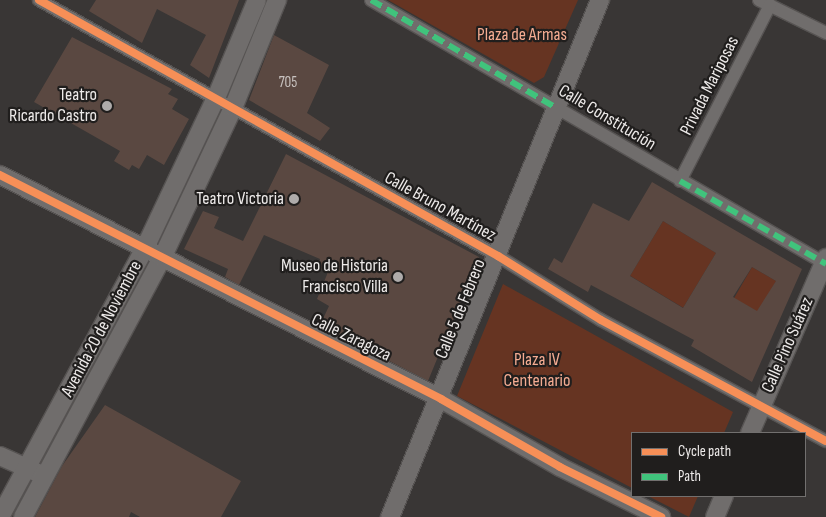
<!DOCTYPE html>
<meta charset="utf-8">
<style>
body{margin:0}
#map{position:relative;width:826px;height:517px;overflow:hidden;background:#393635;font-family:"Sofia Sans Condensed",sans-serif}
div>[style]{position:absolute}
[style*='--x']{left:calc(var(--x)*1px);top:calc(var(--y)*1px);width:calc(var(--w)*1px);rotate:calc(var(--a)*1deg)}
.green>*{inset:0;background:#663422;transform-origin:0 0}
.building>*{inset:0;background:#5a4841}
.roads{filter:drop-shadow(1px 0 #565352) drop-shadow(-1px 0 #565352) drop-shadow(0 1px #565352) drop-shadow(0 -1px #565352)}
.street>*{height:12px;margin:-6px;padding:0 6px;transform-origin:6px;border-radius:6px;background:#706d6c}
.secondary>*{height:18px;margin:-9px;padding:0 9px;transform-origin:9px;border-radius:9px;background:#706d6c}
.quiet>*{height:6px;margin-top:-3px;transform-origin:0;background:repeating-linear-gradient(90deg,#40c37c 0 12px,transparent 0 18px)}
.cycleway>*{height:8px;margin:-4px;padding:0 4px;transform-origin:4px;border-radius:4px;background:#f78f57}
.dots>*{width:14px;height:14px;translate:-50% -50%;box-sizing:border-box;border:2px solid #201e1d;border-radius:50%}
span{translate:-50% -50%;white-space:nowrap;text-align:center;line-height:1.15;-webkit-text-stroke:4.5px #201e1d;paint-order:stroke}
.number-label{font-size:15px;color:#c8c2bf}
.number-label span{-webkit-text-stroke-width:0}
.park-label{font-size:18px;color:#f5ac92}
.street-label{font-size:18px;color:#edeae9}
.poi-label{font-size:18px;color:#edeae9}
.right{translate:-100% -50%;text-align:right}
.legend{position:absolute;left:631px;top:432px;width:175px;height:65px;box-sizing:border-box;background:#201e1d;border:1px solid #72706f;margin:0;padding:6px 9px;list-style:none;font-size:15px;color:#edeae9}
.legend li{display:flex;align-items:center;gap:10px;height:25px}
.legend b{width:25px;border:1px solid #72706f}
</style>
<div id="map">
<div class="green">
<i style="clip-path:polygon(388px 0,578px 0,544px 77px,534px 83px)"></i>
<i style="left:663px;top:221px;width:62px;height:64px;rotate:31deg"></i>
<i style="left:752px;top:267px;width:28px;height:36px;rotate:30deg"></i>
<i style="clip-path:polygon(503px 284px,733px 412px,724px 433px,632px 433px,632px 488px,457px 396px)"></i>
<i style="clip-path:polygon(648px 496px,698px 496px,689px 517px)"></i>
</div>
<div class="building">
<i style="clip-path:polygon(96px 0,239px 0,209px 78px,190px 65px,206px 35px,157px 9px,142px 43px,89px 11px)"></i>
<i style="clip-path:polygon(274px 35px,329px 65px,307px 113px,330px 128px,320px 141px,249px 100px)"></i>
<i style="clip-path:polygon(72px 37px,172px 89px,168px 94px,178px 99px,172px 109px,189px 119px,164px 165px,147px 155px,139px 169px,132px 165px,129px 170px,114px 161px,120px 151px,34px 102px)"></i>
<i style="clip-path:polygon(286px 154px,479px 257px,428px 381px,320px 325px,329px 306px,317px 299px,328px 272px,317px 268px,320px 259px,264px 235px,239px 285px,225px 277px,228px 269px,184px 249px,203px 211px,219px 217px,214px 228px,243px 241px)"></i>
<i style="clip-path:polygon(evenodd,652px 182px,802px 269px,752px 382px,691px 346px,694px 340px,591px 285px,588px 292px,548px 269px,554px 258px,562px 263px,593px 203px,629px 221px,652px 182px,663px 221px,716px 253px,683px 308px,630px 276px,663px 221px,652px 182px,752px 267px,776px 281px,757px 311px,733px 297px,752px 267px)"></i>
<i style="clip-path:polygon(105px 405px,241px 481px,221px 517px,140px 517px,131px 512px,129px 517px,35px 517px,62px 466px)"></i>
</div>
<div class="roads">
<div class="street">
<i style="--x:39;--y:0;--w:526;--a:29.15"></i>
<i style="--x:498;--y:256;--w:121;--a:31.9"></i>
<i style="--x:601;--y:320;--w:255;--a:28.3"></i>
<i style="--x:371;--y:0;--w:526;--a:30.12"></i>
<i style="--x:759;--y:0;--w:75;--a:26.2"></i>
<i style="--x:680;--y:181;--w:198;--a:-62.9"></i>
</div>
<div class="secondary">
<i style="--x:0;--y:175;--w:495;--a:26.9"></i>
<i style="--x:441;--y:399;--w:137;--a:29.7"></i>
<i style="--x:560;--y:467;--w:113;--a:26.3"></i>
<i style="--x:750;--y:433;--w:191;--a:-66.5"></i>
<i style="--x:0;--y:456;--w:42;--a:24.1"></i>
<i style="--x:0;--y:517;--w:303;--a:-61.7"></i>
<i style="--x:144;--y:250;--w:168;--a:-64.7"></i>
<i style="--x:216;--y:98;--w:106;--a:-67.3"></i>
<i style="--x:23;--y:517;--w:294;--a:-61.8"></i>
<i style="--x:162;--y:258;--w:166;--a:-64.7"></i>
<i style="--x:233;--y:108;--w:117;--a:-67.8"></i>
<i style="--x:390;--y:517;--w:558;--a:-67.89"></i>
<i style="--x:715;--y:517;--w:23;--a:-67"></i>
</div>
</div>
<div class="quiet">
<i style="--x:371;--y:0;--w:213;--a:30.2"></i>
<i style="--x:680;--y:181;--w:168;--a:29.6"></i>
</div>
<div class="cycleway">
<i style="--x:39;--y:0;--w:526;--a:29.15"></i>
<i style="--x:498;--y:256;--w:121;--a:31.9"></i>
<i style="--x:601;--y:320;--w:255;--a:28.3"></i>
<i style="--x:0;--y:175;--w:495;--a:26.9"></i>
<i style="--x:441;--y:399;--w:137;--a:29.7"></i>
<i style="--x:560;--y:467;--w:113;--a:26.3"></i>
</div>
<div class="dots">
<i style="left:107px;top:106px;background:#aeabaa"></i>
<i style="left:294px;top:199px;background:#aeabaa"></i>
<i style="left:398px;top:277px;background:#aeabaa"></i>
</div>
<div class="number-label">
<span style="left:288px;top:83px">705</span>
</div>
<div class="park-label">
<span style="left:522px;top:35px">Plaza de Armas</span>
<span style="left:537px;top:371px">Plaza IV<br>Centenario</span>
</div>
<div class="street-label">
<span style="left:710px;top:86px;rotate:-63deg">Privada Mariposas</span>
<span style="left:607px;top:118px;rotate:31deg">Calle Constitución</span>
<span style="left:440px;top:207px;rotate:29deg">Calle Bruno Martínez</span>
<span style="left:461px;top:309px;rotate:-68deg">Calle 5 de Febrero</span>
<span style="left:102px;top:329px;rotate:-62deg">Avenida 20 de Noviembre</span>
<span style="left:351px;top:338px;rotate:26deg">Calle Zaragoza</span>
<span style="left:788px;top:345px;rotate:-66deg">Calle Pino Suárez</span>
</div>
<div class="poi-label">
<span class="right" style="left:97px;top:106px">Teatro<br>Ricardo Castro</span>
<span class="right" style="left:284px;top:199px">Teatro Victoria</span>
<span class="right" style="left:388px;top:277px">Museo de Historia<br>Francisco Villa</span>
</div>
<ul class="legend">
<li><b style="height:6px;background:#f78f57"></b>Cycle path</li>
<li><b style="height:6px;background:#40c37c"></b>Path</li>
</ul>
</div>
